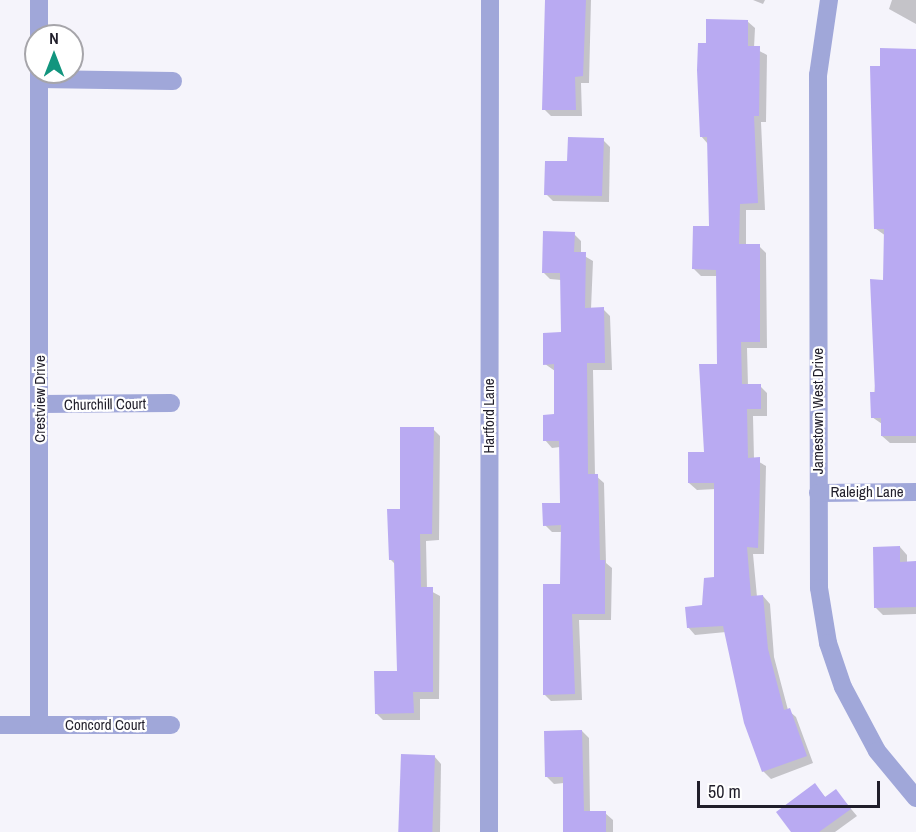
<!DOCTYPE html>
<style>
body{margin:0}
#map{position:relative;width:916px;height:832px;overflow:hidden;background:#f5f4fb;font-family:"Archivo Narrow",sans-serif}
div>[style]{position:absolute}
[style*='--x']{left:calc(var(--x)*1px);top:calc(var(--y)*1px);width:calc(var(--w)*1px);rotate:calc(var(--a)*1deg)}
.shadow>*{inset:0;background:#0003}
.building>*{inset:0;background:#b9aaf2;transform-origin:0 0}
.minor>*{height:18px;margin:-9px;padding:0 9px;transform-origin:9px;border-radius:9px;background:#a0a7d9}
span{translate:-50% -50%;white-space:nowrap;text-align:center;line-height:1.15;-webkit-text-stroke:4.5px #fff;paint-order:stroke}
.street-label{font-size:15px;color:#201e2a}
.north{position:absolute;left:24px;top:24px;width:60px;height:60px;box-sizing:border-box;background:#fff;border:2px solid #a6a5aa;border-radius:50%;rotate:0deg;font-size:16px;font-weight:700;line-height:24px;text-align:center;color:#201e2a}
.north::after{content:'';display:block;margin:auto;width:21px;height:27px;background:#12957e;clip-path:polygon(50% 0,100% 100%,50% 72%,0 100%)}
.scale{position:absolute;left:697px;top:781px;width:183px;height:27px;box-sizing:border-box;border:3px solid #201e2a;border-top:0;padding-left:8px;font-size:18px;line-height:21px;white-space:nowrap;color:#201e2a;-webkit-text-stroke:4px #fff;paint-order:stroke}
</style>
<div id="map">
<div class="shadow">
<i style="clip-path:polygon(546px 0,591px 0,589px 83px,581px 83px,582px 116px,551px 116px,544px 109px)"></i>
<i style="clip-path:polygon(753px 0,765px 0,763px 4px)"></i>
<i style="clip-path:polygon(892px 0,916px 0,916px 24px,889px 9px)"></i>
<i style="clip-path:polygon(747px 21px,755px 28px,754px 48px,767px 55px,766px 122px,761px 122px,765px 210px,746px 210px,746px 246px,759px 246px,766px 253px,767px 348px,747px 348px,748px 386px,760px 386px,767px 393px,767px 416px,753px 416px,754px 459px,766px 466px,764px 554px,753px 554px,757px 597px,763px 596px,770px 604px,774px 657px,788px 710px,796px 717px,813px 763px,771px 779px,763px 771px,726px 632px,695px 635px,688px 627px,703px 607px,715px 579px,716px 489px,697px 490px,689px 483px,705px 453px,719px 365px,718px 276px,701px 276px,694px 269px,710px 228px,708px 144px,701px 136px,708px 45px)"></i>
<i style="clip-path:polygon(916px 50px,916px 443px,890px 443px,882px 436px,882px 424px,872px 417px,885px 281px,886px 236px,876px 229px,881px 68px)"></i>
<i style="clip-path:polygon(603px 140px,610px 147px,609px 202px,553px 201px,546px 194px,569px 162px)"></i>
<i style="clip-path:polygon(574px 234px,581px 241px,581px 254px,593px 261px,591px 309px,603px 309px,610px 316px,612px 370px,593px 370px,595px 475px,604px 483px,606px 563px,612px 568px,611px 620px,579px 620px,582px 700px,551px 701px,544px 694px,561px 586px,562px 532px,552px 532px,545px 525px,561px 504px,560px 447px,552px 448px,545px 440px,556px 416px,555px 371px,545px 364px,563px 334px,561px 280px,550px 279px,543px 272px)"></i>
<i style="clip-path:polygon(433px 429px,440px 436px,439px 540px,426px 541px,427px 589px,440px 596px,439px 699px,420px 699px,420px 720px,383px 720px,376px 713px,399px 673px,396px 565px,390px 559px,401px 510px)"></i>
<i style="clip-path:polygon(900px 547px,907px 555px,907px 563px,916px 562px,916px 614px,883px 615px,876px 608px)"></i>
<i style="clip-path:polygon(582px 731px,589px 738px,590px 812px,605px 813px,613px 820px,613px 832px,564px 832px,564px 783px,554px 784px,546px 776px)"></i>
<i style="clip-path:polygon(434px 756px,441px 764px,440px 832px,401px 832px)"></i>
<i style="clip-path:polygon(815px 785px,826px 798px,836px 791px,857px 816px,835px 832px,793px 832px)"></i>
</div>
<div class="building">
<i style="clip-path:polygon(545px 0,586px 0,583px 76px,575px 77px,576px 110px,542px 110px)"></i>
<i style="clip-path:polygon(706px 19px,748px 20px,748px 46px,760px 46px,759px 116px,754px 116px,758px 203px,740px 204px,739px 244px,760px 244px,760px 342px,741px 342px,742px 384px,761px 384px,761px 409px,747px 409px,748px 458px,760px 457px,760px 482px,758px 548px,747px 547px,751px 596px,763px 595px,768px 649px,784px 710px,790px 708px,807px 756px,762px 772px,744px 723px,723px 626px,687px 628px,685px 607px,702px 605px,704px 578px,714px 577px,714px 483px,688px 483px,688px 452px,704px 452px,699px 364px,717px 364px,716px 270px,692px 269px,693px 226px,709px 226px,707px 137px,700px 137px,697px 70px,698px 43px,706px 43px)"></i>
<i style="clip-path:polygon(880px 48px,916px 49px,916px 436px,881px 436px,881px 418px,871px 418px,870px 392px,875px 392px,870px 279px,883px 280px,884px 229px,874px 229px,870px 66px,880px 66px)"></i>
<i style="clip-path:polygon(568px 137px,604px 138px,602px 196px,544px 195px,545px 161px,567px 161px)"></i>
<i style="clip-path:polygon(543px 231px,575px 232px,574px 252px,586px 252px,585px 308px,604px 307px,605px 363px,587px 363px,588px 474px,598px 474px,600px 560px,605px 560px,605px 614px,572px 614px,575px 694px,543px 695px,543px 584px,560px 584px,561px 525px,543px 526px,542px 503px,560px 503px,559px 441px,543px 441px,543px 415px,554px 414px,554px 364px,543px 365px,543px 333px,561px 332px,560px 273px,542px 273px)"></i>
<i style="clip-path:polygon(400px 427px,434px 427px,432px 534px,420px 534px,421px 587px,433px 587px,433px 692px,413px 692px,414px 713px,375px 714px,374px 671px,397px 671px,394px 560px,389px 560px,387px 509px,400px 509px)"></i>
<i style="clip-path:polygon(900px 546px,900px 562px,916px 561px,916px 607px,874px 608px,873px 547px)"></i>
<i style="clip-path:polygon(582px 730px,584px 811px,606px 811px,606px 832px,563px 832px,563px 777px,545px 777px,544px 731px)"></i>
<i style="left:401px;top:754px;width:34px;height:78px;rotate:2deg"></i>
<i style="clip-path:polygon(815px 783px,825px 797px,836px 789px,851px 809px,819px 832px,791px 832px,776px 812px)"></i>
</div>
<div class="minor">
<i style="--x:39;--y:0;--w:36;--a:90"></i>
<i style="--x:829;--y:0;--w:76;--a:98.3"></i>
<i style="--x:818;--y:75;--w:513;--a:89.89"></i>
<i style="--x:819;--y:588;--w:56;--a:80.7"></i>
<i style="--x:828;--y:643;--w:46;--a:71.2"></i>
<i style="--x:843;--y:687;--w:72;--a:62"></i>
<i style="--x:877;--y:751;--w:61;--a:50.3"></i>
<i style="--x:39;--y:79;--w:134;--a:0.9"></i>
<i style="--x:40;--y:404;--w:131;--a:-0.4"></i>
<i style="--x:818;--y:493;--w:98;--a:-0.6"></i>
<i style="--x:0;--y:725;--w:171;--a:0"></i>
<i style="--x:39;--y:725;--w:653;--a:-90"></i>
<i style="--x:489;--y:832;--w:832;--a:-89.93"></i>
</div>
<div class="street-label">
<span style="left:40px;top:399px;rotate:-90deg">Crestview Drive</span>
<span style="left:105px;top:404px;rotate:-1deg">Churchill Court</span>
<span style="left:818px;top:411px;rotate:-90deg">Jamestown West Drive</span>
<span style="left:489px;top:416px;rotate:-90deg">Hartford Lane</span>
<span style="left:867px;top:492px">Raleigh Lane</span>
<span style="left:105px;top:725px">Concord Court</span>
</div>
<div class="north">N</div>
<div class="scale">50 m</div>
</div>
